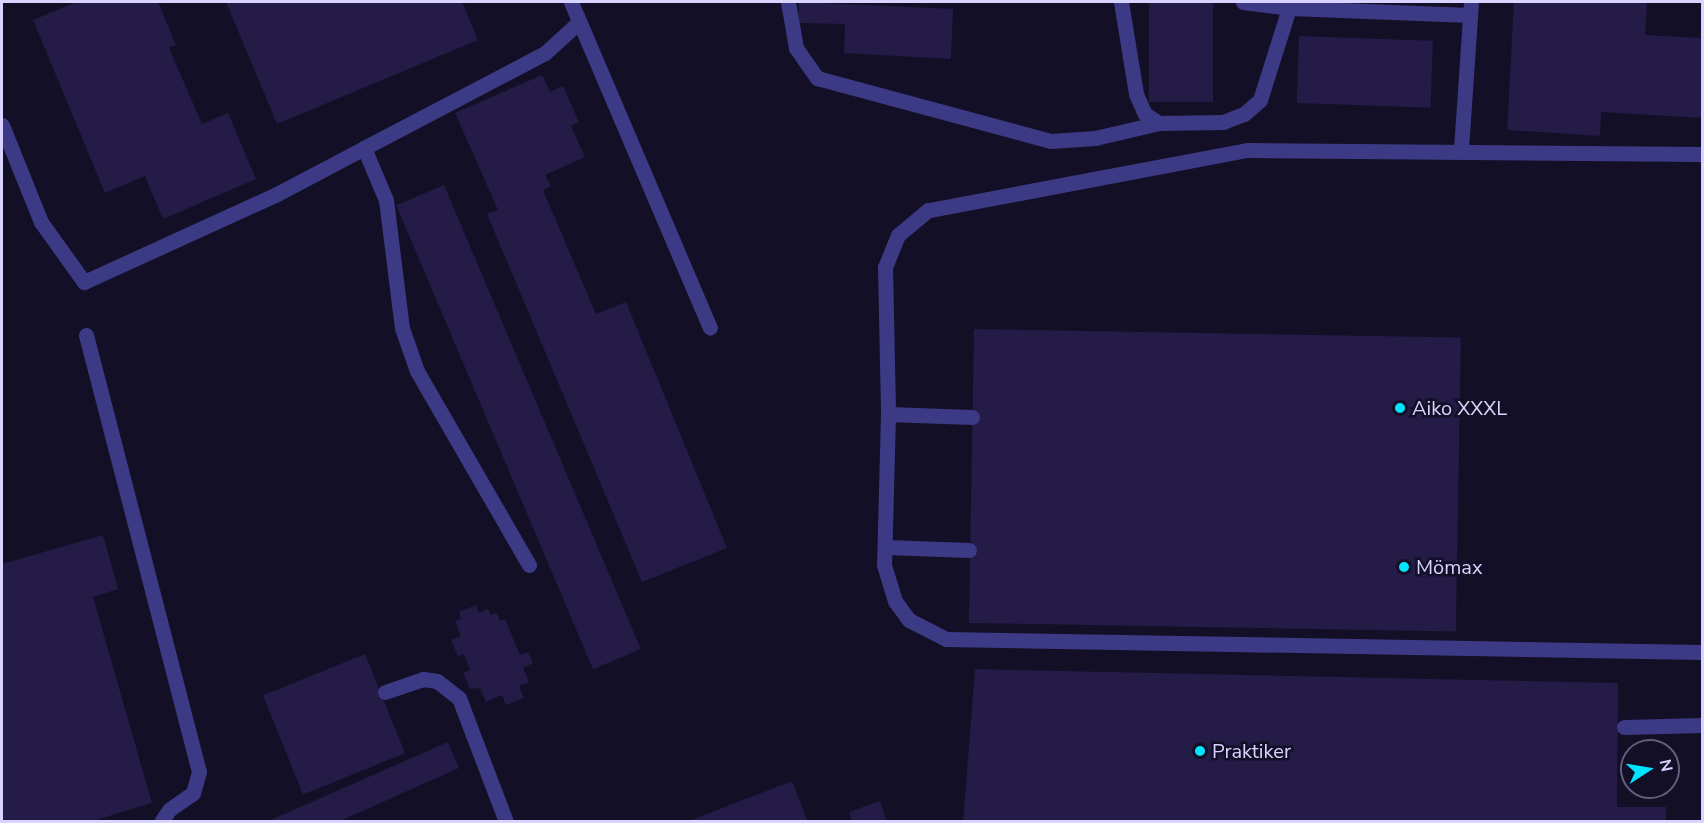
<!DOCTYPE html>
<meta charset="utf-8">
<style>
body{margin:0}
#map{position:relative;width:1704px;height:823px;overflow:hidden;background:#130f26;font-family:"Nunito Sans",sans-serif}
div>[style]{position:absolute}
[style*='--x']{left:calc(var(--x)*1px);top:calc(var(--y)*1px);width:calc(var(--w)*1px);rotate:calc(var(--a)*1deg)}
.building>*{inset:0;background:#241b47;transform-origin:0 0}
.service>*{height:15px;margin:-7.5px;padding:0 7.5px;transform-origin:7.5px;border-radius:7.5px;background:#3d3a85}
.dots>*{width:16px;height:16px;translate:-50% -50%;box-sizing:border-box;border:3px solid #130f26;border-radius:50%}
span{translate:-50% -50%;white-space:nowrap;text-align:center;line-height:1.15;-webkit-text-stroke:5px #130f26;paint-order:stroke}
.poi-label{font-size:20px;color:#d9d4ff}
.left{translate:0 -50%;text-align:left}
.frame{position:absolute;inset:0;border:3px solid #d9d4ff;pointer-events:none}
.north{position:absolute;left:1620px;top:739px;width:60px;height:60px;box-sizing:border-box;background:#130f26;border:2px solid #625e7d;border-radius:50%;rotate:78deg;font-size:16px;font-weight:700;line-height:24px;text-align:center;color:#d9d4ff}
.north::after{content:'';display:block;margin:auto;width:21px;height:27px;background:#00e5ff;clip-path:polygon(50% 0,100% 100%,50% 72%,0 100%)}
</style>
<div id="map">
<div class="building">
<i style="clip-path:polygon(77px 2px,158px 2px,176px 45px,169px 48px,202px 124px,228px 113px,256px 179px,163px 219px,145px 176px,105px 193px,33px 20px)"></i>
<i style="clip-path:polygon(226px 2px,462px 2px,478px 40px,277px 124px)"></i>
<i style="clip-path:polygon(799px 2px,953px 9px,951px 59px,844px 53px,845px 24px,799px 23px)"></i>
<i style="left:1149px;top:2px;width:64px;height:100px"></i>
<i style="clip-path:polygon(1514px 2px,1647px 2px,1645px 35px,1702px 38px,1702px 118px,1601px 112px,1600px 136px,1507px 130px)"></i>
<i style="left:1299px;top:36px;width:134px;height:67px;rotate:2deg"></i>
<i style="clip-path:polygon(542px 75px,550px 92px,563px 86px,579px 122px,571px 126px,585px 157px,545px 175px,551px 186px,543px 190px,596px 314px,626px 302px,727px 548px,642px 582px,487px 214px,498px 210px,455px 113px)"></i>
<i style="left:444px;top:185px;width:504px;height:52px;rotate:67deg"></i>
<i style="left:974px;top:329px;width:487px;height:294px;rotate:1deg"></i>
<i style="clip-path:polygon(103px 535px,118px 589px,93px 597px,152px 803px,89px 822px,2px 822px,2px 564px)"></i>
<i style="clip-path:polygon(476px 605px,479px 613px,488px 609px,491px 615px,497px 613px,500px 621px,505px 619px,520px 655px,528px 652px,533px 663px,523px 668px,529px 682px,519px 686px,524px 698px,506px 705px,502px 695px,486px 702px,480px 688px,470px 689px,463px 673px,470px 670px,464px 654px,458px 656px,451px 640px,461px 636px,455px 621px,461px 619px,459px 612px)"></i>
<i style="left:365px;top:654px;width:107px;height:110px;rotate:68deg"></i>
<i style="clip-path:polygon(975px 669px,1618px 683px,1617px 807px,1666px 807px,1666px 822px,963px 822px)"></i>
<i style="clip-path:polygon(448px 742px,459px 768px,338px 822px,266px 822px)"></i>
<i style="clip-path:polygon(792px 781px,808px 822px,689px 822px,689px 821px)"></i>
<i style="clip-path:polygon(880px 801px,887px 822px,852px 822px,849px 812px)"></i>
</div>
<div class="service">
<i style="--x:571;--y:2;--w:354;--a:66.9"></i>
<i style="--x:788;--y:2;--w:47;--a:80.1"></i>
<i style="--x:796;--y:48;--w:37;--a:55"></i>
<i style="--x:817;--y:78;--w:242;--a:15.1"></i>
<i style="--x:1051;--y:141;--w:44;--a:-3.9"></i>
<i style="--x:1095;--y:138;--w:66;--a:-13.2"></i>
<i style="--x:1121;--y:2;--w:93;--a:80.7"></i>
<i style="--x:1136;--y:94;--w:22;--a:66"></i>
<i style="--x:1145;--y:114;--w:17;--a:33"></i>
<i style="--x:1159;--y:123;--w:64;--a:-0.9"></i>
<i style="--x:1223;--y:122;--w:22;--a:-21"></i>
<i style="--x:1244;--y:114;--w:21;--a:-41"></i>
<i style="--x:1260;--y:100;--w:96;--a:-72.5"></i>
<i style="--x:1243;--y:2;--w:46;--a:7.4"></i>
<i style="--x:1289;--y:8;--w:181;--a:2.2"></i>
<i style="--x:2;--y:125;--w:105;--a:68.1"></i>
<i style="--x:41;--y:222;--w:74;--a:54.4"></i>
<i style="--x:84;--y:282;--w:210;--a:-24.5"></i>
<i style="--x:275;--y:195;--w:101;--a:-27.8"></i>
<i style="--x:364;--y:148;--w:204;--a:-27.7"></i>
<i style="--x:545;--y:53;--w:46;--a:-42.4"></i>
<i style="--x:364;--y:148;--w:56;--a:67.1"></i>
<i style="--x:386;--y:200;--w:129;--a:82.9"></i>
<i style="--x:402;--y:328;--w:46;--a:70.8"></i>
<i style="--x:417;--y:371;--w:224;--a:60"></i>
<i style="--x:1461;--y:149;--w:147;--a:-86.1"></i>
<i style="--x:1702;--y:154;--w:455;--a:-179.5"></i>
<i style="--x:1247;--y:150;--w:325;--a:169.3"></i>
<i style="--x:928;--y:210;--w:39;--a:140"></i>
<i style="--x:898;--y:235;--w:35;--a:112"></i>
<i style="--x:885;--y:267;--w:147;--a:88.8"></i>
<i style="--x:888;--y:414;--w:151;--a:91.5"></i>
<i style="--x:884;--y:565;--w:38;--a:73"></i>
<i style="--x:895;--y:601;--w:24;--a:54"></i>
<i style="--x:909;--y:620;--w:42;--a:27.2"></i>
<i style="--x:946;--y:639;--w:756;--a:0.99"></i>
<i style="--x:86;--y:335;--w:451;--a:75.5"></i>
<i style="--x:199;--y:772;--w:22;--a:106"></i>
<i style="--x:193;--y:793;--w:29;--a:145"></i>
<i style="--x:169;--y:810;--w:14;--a:124"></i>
<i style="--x:888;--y:414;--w:84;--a:2"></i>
<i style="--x:886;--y:547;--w:83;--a:2.1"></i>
<i style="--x:385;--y:692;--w:40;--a:-18.9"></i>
<i style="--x:423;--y:679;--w:14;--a:8"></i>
<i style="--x:437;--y:681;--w:28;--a:38"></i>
<i style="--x:459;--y:698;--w:133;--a:69.2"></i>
<i style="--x:1624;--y:727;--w:78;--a:-1.5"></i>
</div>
<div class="dots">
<i style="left:1400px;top:408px;background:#00e5ff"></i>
<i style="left:1404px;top:567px;background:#00e5ff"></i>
<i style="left:1200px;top:751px;background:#00e5ff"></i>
</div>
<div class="poi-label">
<span class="left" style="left:1412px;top:408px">Aiko XXXL</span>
<span class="left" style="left:1416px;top:567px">Mömax</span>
<span class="left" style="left:1212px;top:751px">Praktiker</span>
</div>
<div class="frame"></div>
<div class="north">N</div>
</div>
